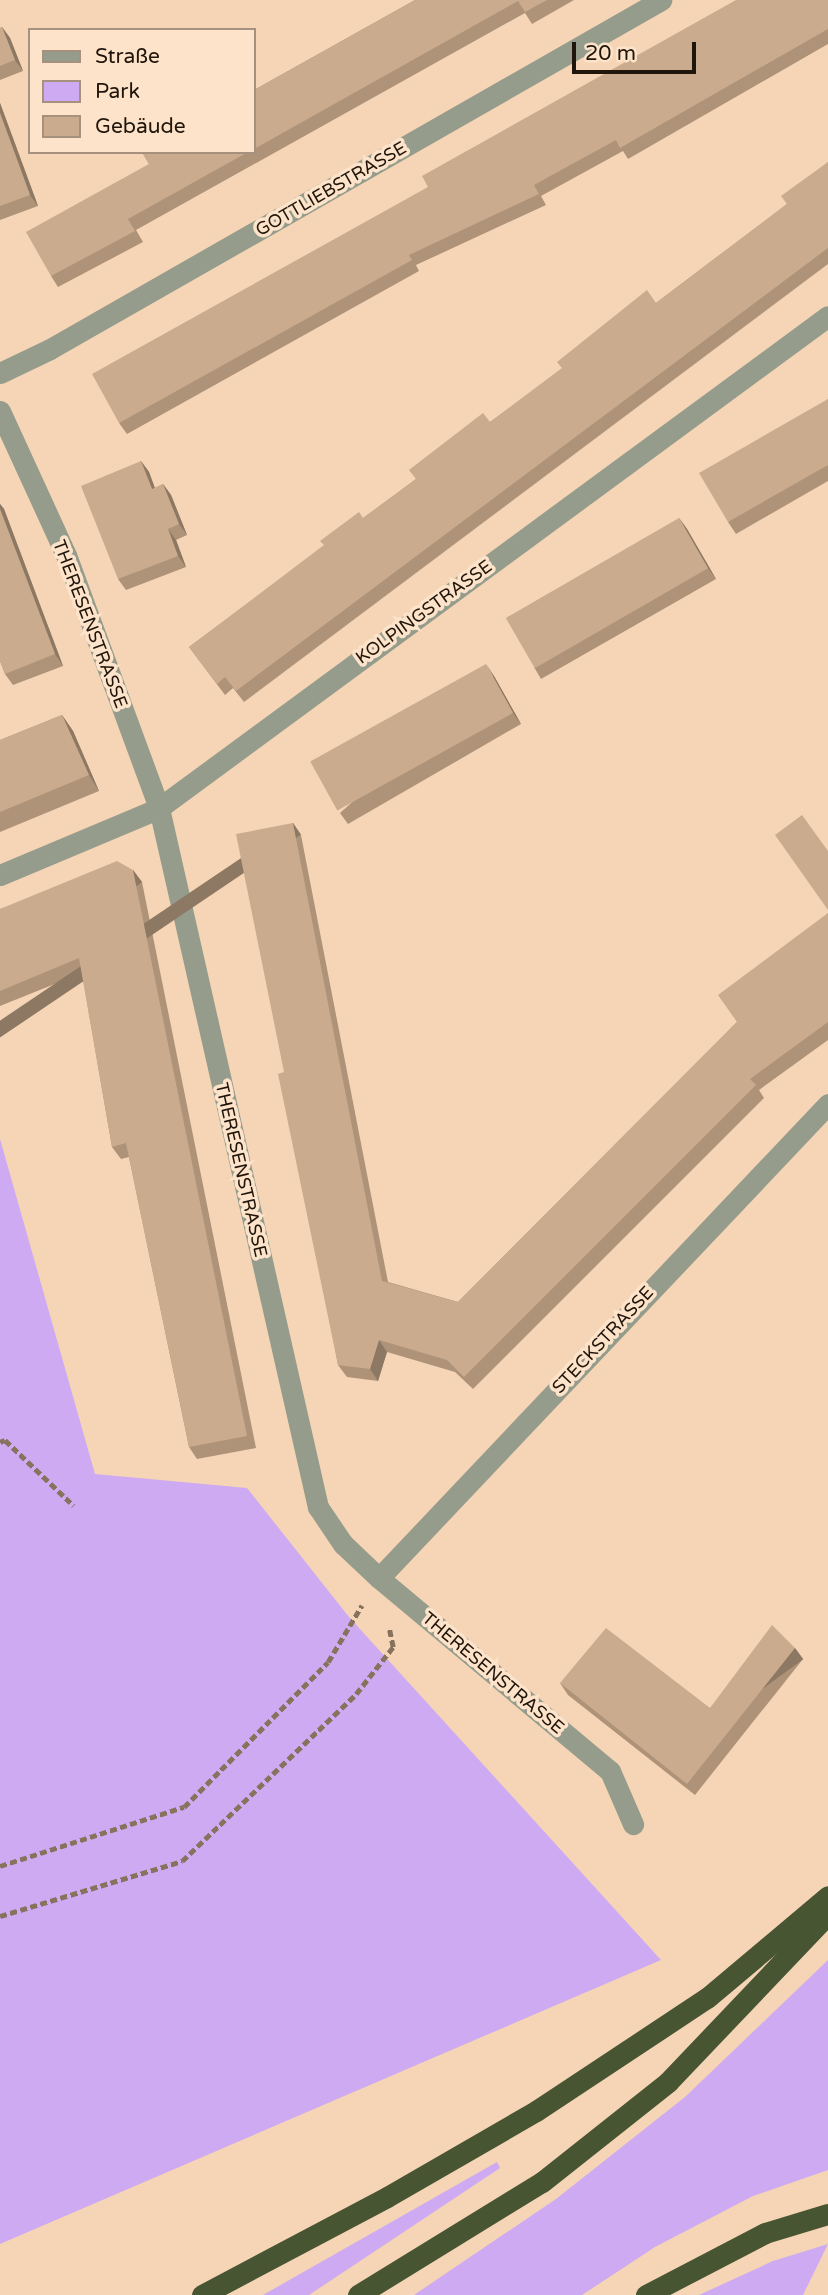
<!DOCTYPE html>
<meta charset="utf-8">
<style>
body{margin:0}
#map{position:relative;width:828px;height:2295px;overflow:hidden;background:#f5d5b5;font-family:"Varela Round",sans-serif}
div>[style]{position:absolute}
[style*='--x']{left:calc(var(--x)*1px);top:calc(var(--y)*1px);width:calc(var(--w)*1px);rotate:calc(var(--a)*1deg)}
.green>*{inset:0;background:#cdaaf2}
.path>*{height:4.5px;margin-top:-2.25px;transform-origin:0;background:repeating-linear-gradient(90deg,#87725d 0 7px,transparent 0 10.5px)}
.minor>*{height:21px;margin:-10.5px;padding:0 10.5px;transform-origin:10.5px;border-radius:10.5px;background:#959c8c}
.highway>*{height:21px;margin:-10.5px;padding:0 10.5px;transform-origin:10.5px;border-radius:10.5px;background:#485533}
.wall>*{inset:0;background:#ae9379}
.shaded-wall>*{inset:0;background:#8d7863;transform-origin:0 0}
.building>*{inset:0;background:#caab8d;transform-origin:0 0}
span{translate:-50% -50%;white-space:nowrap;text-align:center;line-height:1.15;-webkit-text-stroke:7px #fde3ca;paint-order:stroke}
.street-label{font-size:18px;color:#20150a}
.legend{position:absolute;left:28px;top:28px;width:228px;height:126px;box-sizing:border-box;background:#fde3ca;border:2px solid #a5917d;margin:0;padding:9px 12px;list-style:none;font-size:21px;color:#20150a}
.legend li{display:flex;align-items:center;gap:14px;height:35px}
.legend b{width:35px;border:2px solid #a5917d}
.scale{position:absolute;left:572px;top:42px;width:124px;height:32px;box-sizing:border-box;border:4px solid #20150a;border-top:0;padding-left:9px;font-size:21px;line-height:24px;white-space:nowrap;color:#20150a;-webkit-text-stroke:5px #fde3ca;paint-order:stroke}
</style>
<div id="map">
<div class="green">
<i style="clip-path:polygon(0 1139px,95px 1474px,247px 1488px,349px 1617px,661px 1960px,0 2244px)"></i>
<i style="clip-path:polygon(828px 1960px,828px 2170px,753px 2196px,655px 2247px,582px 2295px,414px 2295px,556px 2199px,685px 2097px)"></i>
<i style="clip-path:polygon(497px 2162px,500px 2168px,309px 2295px,263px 2295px)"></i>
<i style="clip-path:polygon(828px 2244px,803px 2295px,699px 2295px,773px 2261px)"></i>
</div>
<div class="path">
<i style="--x:0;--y:1442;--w:5;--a:-22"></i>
<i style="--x:5;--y:1440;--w:95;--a:43.7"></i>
<i style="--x:0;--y:1866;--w:193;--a:-17.8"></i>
<i style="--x:184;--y:1807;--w:204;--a:-45.2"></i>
<i style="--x:328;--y:1662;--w:66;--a:-59.2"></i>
<i style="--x:0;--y:1916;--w:190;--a:-16.8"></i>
<i style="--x:182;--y:1861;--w:241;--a:-43.8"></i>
<i style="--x:356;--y:1694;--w:60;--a:-51.8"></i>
<i style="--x:393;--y:1647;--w:19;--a:-102"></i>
</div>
<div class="minor">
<i style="--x:0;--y:373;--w:55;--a:-25.6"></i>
<i style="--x:50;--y:349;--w:704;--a:-29.73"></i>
<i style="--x:0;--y:411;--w:158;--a:65.4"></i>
<i style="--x:66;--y:555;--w:270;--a:69.8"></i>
<i style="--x:159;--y:808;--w:717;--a:77.19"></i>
<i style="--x:318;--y:1507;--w:45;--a:56"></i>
<i style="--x:343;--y:1544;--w:50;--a:43.4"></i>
<i style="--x:379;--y:1578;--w:301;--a:39.9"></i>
<i style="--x:610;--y:1771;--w:58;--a:66.5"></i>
<i style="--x:0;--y:875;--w:173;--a:-22.8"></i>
<i style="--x:159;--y:808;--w:830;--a:-36.33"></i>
<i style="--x:379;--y:1578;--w:653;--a:-46.55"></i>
</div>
<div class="highway">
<i style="--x:202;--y:2295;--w:209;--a:-27.9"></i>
<i style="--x:387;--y:2197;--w:172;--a:-30"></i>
<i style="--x:536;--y:2111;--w:205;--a:-33.5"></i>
<i style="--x:707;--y:1998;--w:158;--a:-40.1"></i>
<i style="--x:358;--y:2295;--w:216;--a:-31.6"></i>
<i style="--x:542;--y:2182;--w:161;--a:-38.4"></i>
<i style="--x:668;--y:2082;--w:232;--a:-46.4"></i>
<i style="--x:646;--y:2295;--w:134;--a:-27.5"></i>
<i style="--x:765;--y:2233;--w:66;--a:-16.8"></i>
</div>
<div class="wall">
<i style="clip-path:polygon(415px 0,574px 0,532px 24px,525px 13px,136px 230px,143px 242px,58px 287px,51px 276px,149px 164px,142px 152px,254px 152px,254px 90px)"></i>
<i style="clip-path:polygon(828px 0,828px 44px,628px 159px,623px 151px,541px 196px,546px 205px,416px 265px,419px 271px,127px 434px,119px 423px,428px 187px)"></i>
<i style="clip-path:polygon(2px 27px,10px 38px,23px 71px,0 80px,0 28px)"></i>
<i style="clip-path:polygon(0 103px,38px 206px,0 220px)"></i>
<i style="clip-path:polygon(828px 162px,828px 264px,244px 702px,233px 688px,225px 695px,189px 647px,416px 479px,490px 422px,656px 303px,787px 204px)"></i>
<i style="clip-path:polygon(828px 399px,828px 481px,736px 534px,728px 522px)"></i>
<i style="clip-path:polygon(141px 461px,149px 472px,155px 488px,163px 484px,171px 495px,187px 535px,176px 540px,186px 567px,126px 590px,118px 579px)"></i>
<i style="clip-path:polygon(0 504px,4px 509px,63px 666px,13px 685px,5px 674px,0 661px)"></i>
<i style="clip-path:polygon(679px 518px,687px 529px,716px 579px,541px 679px,534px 667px)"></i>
<i style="clip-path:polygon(494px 676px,521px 724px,348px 824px,340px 813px)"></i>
<i style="clip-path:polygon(62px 715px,73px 731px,99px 791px,0 832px,0 740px)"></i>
<i style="clip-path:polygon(293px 823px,301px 835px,388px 1282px,458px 1302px,737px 1022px,828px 913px,828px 1040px,759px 1090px,764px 1098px,473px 1389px,455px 1372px,387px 1352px,378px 1381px,347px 1377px,338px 1365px,284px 1072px)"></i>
<i style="clip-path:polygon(133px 870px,142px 882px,256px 1448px,197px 1459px,189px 1447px,129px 1157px,121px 1159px,112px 1147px,82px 973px,0 1006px,0 909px)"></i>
<i style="clip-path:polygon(795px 1648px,803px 1659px,695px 1795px,568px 1695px,560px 1683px,710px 1708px)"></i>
</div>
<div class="shaded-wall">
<i style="clip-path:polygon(2px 27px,10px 38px,23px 71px,15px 60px)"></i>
<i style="clip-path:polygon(0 103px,38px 206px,30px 195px,0 113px)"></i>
<i style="clip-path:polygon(141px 461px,149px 472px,159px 500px,152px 489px)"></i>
<i style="clip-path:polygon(163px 484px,171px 495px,187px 535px,179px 524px)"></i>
<i style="clip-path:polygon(0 504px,4px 509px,63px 666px,55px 654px,0 509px)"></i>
<i style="clip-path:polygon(679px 518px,687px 529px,716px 579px,708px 568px)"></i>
<i style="clip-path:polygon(168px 529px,176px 540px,186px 567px,178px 556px)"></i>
<i style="clip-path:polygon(486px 664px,494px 676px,521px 724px,513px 713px)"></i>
<i style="clip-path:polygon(62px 715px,73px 731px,99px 791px,89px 775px)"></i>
<i style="left:293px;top:823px;width:14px;height:467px;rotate:56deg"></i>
<i style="left:133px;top:870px;width:15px;height:577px;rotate:53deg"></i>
<i style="clip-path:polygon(379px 1340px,387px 1352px,378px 1381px,370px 1369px)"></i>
<i style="left:795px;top:1648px;width:14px;height:174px;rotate:54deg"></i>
</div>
<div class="building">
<i style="clip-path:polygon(415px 0,547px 0,525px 12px,518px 1px,254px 149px,254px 90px)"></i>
<i style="clip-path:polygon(736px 0,828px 0,828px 29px,620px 148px,616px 140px,534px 185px,539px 194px,409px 255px,412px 260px,119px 423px,92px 374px,428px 187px,422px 176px)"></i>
<i style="clip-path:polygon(2px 27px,15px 60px,0 66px,0 28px)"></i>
<i style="clip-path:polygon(0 113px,30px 195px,0 206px)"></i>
<i style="clip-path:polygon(142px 152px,248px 152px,128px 219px,135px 231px,51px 276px,26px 232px,149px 164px)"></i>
<i style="clip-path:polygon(828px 162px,828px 248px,236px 691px,225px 677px,217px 684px,189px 647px,324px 545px,320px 541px,359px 512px,363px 518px,416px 479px,409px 470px,483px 413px,490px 422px,562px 368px,557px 362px,647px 290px,656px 303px,787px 204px,781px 196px)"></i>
<i style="clip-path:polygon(828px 399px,828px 465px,728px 522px,699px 473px)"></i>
<i style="clip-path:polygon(141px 461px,152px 489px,163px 484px,179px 524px,168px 529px,178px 556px,118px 579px,81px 486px)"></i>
<i style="clip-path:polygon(0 509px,55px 654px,5px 674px,0 661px)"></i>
<i style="left:679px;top:518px;width:58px;height:200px;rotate:60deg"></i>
<i style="left:486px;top:664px;width:56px;height:201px;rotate:61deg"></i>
<i style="clip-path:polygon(62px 715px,89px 775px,0 812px,0 740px)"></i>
<i style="clip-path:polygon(802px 815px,828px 851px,828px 910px,775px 835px)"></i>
<i style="clip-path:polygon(293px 823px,382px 1281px,458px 1302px,737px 1022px,718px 995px,828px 913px,828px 1022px,750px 1079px,756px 1085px,464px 1377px,447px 1360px,379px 1340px,370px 1369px,338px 1365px,278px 1074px,284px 1072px,236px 834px)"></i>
<i style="clip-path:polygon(117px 861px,133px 870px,247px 1436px,189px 1447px,126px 1143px,112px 1147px,79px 958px,0 991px,0 909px)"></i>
<i style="clip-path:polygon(772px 1625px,795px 1648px,687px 1784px,560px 1683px,606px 1628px,710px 1708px)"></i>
</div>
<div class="street-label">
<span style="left:331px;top:189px;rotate:-30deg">GOTTLIEBSTRASSE</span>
<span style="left:424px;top:612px;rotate:-36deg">KOLPINGSTRASSE</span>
<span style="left:90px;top:624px;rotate:69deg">THERESENSTRASSE</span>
<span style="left:241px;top:1170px;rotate:77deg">THERESENSTRASSE</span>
<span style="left:603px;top:1340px;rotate:-47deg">STECKSTRASSE</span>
<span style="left:493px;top:1673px;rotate:40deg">THERESENSTRASSE</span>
</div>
<ul class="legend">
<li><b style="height:9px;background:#959c8c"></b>Straße</li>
<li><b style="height:19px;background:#cdaaf2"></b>Park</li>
<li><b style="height:19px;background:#caab8d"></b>Gebäude</li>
</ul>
<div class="scale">20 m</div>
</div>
